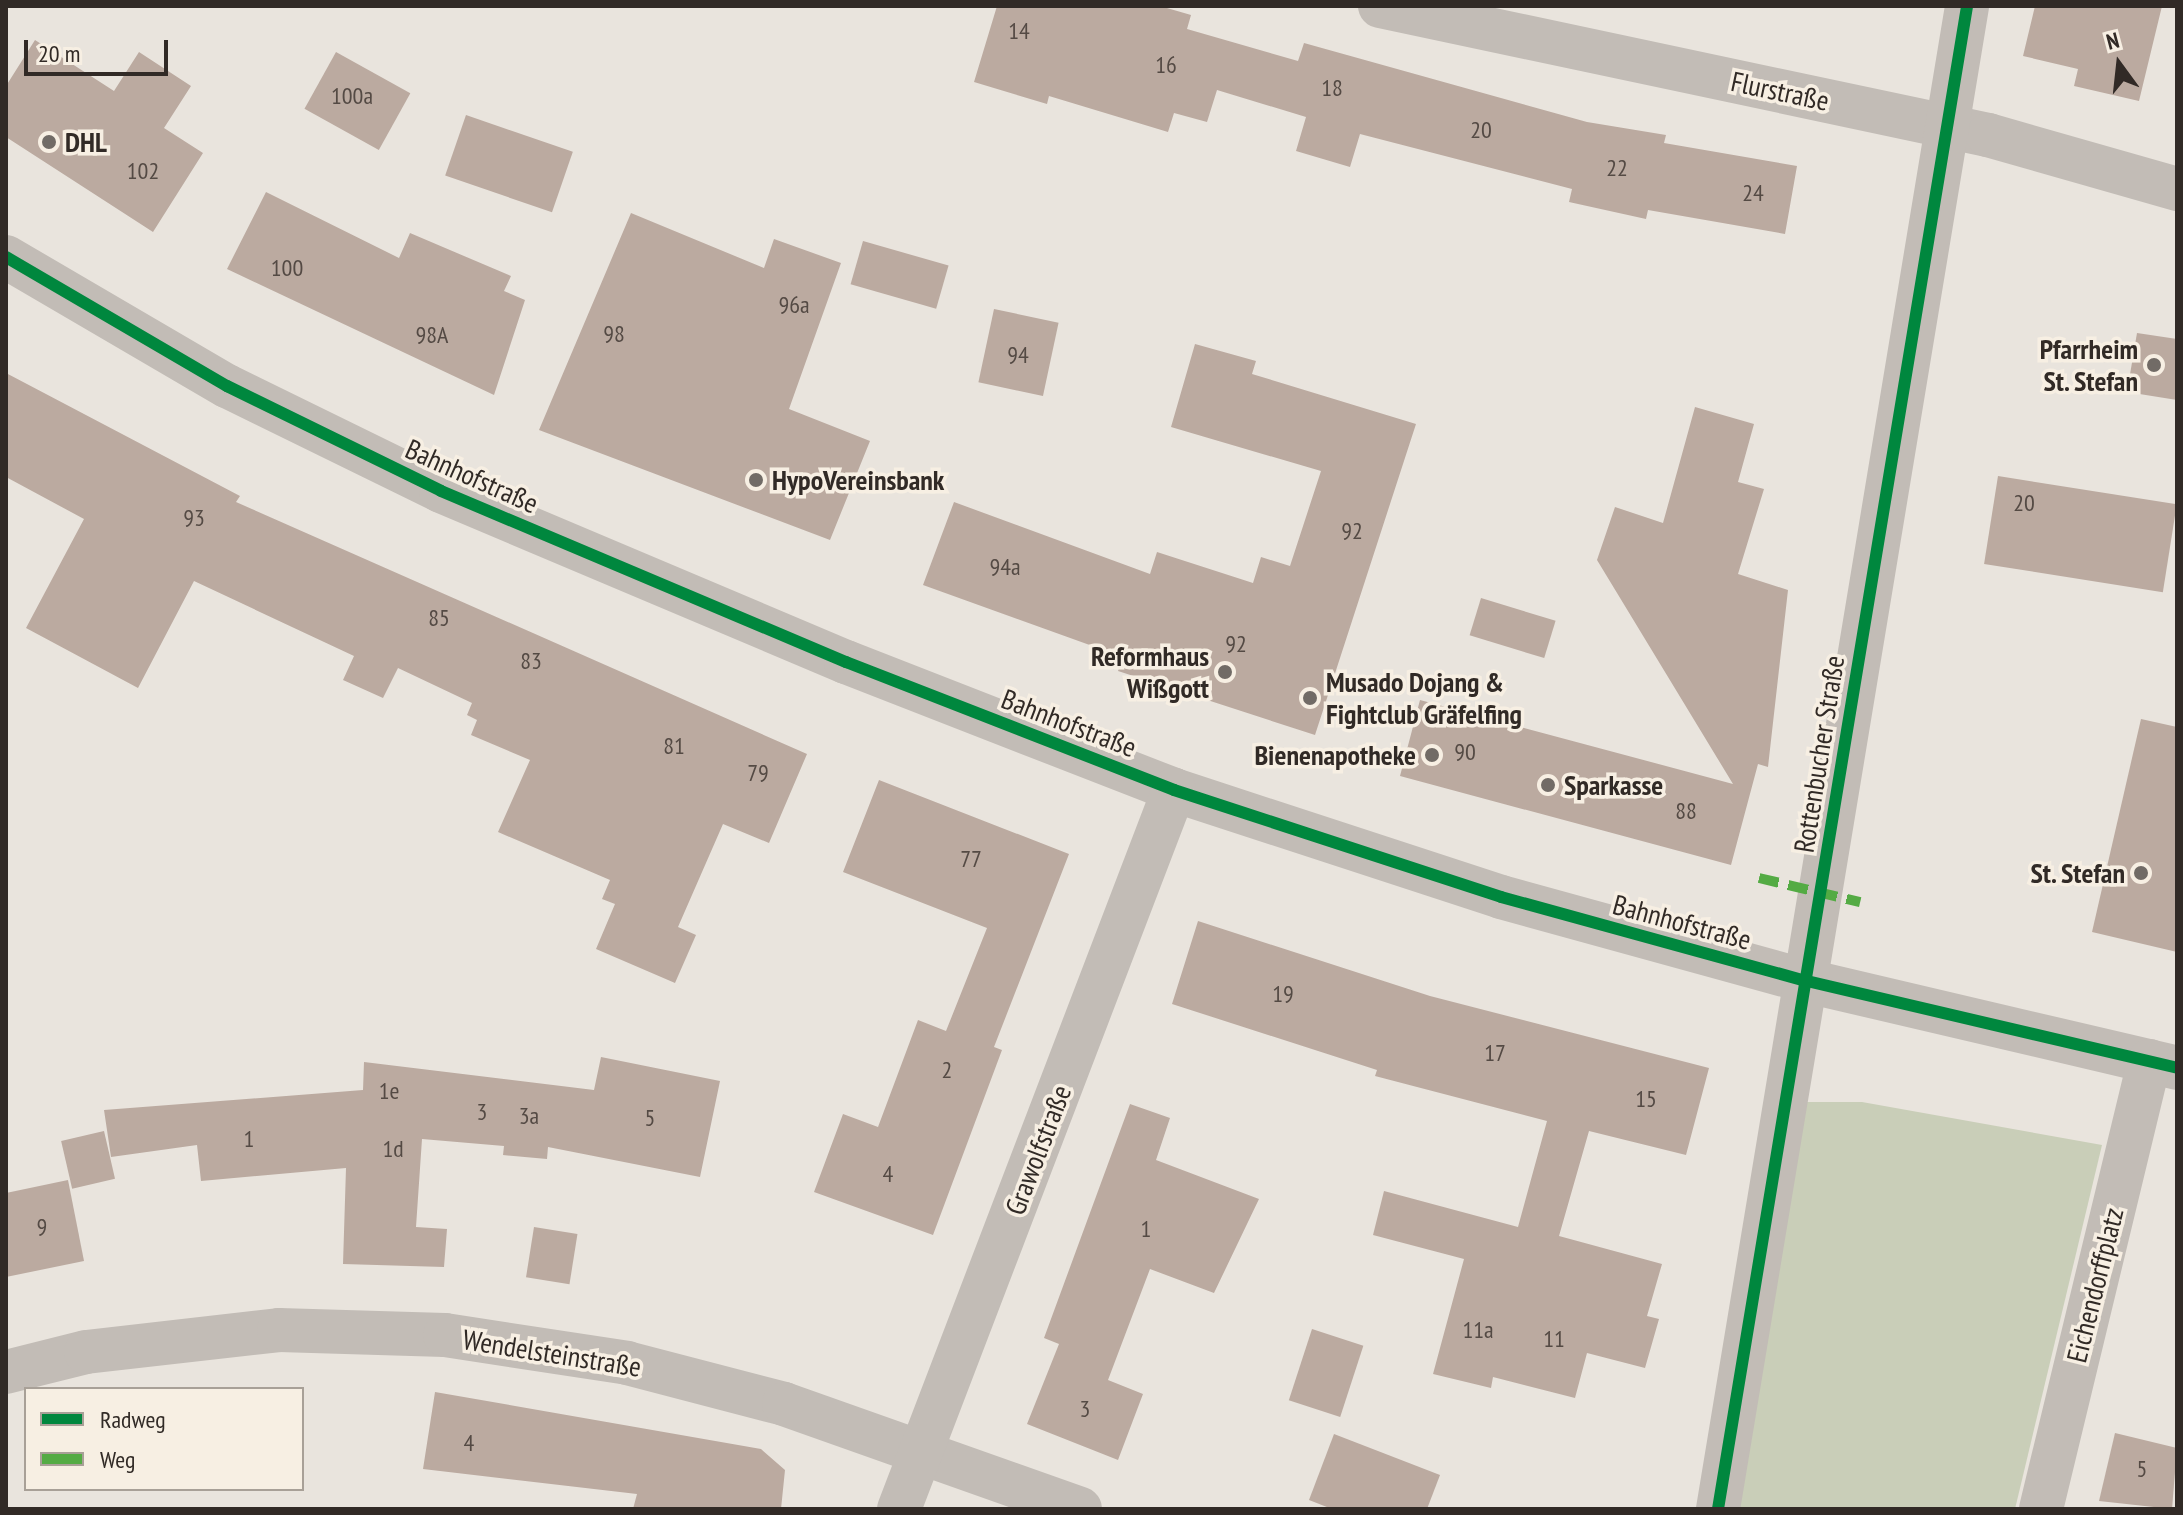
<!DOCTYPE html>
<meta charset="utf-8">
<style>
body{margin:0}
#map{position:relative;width:2183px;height:1515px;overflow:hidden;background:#e9e4dd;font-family:"PT Sans Narrow",sans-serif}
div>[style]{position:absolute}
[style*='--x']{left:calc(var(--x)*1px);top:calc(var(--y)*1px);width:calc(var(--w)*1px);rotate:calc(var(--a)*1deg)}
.green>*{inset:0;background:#c9ceb8}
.building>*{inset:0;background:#bbaaa0;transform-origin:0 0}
.minor>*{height:44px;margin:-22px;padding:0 22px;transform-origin:22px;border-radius:22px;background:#c2bcb6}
.quiet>*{height:10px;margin-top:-5px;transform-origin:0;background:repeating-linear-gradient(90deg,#54ab44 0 20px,transparent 0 30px)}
.cycleway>*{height:12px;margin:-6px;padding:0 6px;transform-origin:6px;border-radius:6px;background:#00873e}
.dots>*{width:22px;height:22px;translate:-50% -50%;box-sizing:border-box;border:4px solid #f7efe3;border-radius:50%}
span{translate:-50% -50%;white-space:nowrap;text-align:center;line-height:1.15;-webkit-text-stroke:7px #f7efe3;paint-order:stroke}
.number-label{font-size:24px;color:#544a44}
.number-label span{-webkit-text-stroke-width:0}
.street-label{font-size:28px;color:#312a26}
.poi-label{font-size:28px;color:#312a26;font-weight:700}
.left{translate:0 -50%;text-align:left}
.right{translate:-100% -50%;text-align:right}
.frame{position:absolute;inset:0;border:8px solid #312a26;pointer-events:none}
.legend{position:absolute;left:24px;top:1387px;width:280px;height:104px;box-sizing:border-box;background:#f7efe3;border:2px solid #a8a097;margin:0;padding:10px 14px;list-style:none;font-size:24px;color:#312a26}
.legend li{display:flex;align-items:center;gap:16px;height:40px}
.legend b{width:40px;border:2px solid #a8a097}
.north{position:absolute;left:2079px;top:24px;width:80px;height:80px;-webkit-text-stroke:6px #f7efe3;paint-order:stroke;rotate:345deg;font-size:22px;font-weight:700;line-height:32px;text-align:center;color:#312a26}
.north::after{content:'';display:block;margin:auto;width:28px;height:36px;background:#312a26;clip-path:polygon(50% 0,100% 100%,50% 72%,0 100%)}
.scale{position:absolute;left:24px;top:40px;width:144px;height:36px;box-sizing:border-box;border:4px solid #312a26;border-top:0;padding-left:10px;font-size:24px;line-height:28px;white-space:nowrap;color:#312a26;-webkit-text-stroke:6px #f7efe3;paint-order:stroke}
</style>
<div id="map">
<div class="green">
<i style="clip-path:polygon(1798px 1102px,1862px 1102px,2102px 1145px,2015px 1509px,1737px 1509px)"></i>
</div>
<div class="building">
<i style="clip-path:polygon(997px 6px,1160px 6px,1191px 15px,1187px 29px,1298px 61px,1304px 43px,1587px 122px,1666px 135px,1664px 143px,1797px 166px,1785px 234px,1648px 210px,1646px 219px,1569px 202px,1572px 189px,1360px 134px,1350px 167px,1296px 151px,1306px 117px,1217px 90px,1207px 122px,1174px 113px,1168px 132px,1049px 96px,1047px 104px,974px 82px)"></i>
<i style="clip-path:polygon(2035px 6px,2162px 6px,2139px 101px,2074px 86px,2078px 69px,2023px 56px)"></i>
<i style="clip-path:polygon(35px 40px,114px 91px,139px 52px,191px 86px,164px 128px,203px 153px,153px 232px,6px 137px,6px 86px)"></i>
<i style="left:336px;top:52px;width:85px;height:65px;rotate:29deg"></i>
<i style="left:466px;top:115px;width:113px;height:64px;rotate:19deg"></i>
<i style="clip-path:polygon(266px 192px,399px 258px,410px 233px,511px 276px,504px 291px,525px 300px,494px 395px,227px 269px)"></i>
<i style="clip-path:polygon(631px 213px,764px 268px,774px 239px,841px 263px,789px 409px,870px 441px,830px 540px,539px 430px)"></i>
<i style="left:863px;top:241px;width:89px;height:45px;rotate:16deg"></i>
<i style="left:994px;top:309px;width:66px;height:75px;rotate:12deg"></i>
<i style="clip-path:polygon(2137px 333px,2177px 339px,2177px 400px,2127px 392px)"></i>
<i style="clip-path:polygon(1195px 344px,1256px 361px,1252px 374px,1416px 424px,1315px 735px,1118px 671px,1123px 657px,923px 585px,954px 502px,1150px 574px,1157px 552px,1253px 583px,1261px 557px,1290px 566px,1321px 471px,1171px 427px)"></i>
<i style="clip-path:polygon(6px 373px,240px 496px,236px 502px,807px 754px,769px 843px,723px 824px,678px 927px,696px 935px,675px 983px,596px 949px,615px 904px,602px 899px,610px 880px,498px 832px,530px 760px,471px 735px,477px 720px,467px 715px,472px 703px,398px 668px,383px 698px,343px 680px,354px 656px,194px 581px,138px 688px,26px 628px,84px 519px,6px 477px)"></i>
<i style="clip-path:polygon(1695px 407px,1754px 424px,1738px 482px,1764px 489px,1738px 574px,1788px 590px,1768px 767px,1758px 764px,1731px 865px,1400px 776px,1420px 700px,1733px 784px,1597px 560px,1615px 507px,1663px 523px)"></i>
<i style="left:1998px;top:476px;width:181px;height:89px;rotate:9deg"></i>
<i style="left:1481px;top:598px;width:78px;height:39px;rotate:17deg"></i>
<i style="clip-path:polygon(2141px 719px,2177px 727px,2177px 952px,2092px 932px)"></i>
<i style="clip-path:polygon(879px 780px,1069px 854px,994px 1047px,1002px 1050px,933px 1235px,814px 1192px,843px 1114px,878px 1127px,918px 1020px,946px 1031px,987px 928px,843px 872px)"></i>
<i style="clip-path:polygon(1198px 921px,1430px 996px,1709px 1068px,1686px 1155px,1589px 1131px,1559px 1236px,1662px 1264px,1647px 1316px,1659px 1319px,1645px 1368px,1587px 1353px,1575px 1398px,1493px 1377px,1491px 1388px,1433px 1374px,1464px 1259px,1373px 1235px,1384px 1191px,1518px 1227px,1547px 1121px,1375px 1076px,1377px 1070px,1172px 1004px)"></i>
<i style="clip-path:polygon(601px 1057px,720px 1081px,700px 1177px,548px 1147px,547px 1159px,503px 1155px,504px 1146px,422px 1139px,416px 1227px,447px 1229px,444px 1267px,343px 1264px,346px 1168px,201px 1181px,197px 1145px,111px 1157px,104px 1110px,363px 1090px,364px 1062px,594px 1090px)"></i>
<i style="clip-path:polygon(1130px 1104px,1170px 1118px,1156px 1160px,1259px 1199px,1214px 1293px,1150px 1269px,1108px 1380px,1143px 1394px,1118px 1460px,1027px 1424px,1059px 1344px,1044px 1338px)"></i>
<i style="left:104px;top:1131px;width:49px;height:44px;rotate:77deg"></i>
<i style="clip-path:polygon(68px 1180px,84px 1261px,6px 1277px,6px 1193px)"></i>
<i style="left:534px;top:1227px;width:44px;height:51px;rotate:9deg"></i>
<i style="left:1312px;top:1329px;width:54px;height:75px;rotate:18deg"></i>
<i style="clip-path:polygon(435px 1392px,761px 1449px,785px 1470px,781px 1509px,633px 1509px,637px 1494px,423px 1469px)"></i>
<i style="clip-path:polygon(2115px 1433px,2177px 1448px,2172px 1509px,2099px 1501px)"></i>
<i style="clip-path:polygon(1334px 1434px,1440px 1475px,1427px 1509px,1332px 1509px,1309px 1500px)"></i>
</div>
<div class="minor">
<i style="--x:1380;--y:6;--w:622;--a:11.98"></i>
<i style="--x:1988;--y:135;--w:197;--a:15.9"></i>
<i style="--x:6;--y:257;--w:256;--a:30.3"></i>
<i style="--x:227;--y:386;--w:238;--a:26.1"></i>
<i style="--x:441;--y:491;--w:440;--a:22.9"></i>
<i style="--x:846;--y:662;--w:352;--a:21.3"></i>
<i style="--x:1174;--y:790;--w:344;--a:18.1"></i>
<i style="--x:1501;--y:897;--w:317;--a:15.4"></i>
<i style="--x:1807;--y:981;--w:380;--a:13.2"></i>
<i style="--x:6;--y:1372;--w:82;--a:-14"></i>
<i style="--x:86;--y:1352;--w:194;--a:-6.5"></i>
<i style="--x:279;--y:1330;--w:166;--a:1.7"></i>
<i style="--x:445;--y:1335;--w:184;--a:8.7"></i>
<i style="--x:627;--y:1363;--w:162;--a:14.6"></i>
<i style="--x:784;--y:1404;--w:314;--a:19.5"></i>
<i style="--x:899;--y:1509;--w:770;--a:-69.07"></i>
<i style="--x:1718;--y:1509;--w:1523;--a:-80.59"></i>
<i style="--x:2041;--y:1509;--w:461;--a:-76.4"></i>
</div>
<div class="quiet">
<i style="--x:1759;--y:878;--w:104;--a:13.4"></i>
</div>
<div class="cycleway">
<i style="--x:6;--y:257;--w:256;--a:30.3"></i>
<i style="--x:227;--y:386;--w:238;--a:26.1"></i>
<i style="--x:441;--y:491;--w:440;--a:22.9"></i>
<i style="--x:846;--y:662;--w:352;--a:21.3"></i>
<i style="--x:1174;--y:790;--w:344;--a:18.1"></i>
<i style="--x:1501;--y:897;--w:317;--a:15.4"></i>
<i style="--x:1807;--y:981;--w:380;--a:13.2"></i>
<i style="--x:1718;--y:1509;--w:1523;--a:-80.59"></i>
</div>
<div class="dots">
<i style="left:49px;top:142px;background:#716b66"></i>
<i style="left:2154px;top:365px;background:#716b66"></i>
<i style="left:756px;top:480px;background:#716b66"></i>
<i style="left:1225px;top:672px;background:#716b66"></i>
<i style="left:1310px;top:698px;background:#716b66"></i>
<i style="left:1432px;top:755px;background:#716b66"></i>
<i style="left:1548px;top:785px;background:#716b66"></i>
<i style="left:2141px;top:873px;background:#716b66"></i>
</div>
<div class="number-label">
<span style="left:1019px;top:31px">14</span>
<span style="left:1166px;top:65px">16</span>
<span style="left:1332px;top:88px">18</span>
<span style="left:352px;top:96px">100a</span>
<span style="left:1481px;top:130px">20</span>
<span style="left:1617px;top:168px">22</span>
<span style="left:143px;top:171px">102</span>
<span style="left:1753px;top:193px">24</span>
<span style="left:287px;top:268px">100</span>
<span style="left:794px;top:305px">96a</span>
<span style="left:614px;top:334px">98</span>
<span style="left:432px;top:335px">98A</span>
<span style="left:1018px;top:355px">94</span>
<span style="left:2024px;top:503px">20</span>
<span style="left:194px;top:518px">93</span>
<span style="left:1352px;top:531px">92</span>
<span style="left:1005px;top:567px">94a</span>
<span style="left:439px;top:618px">85</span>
<span style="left:1236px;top:644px">92</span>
<span style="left:531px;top:661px">83</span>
<span style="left:674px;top:746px">81</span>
<span style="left:1465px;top:752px">90</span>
<span style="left:758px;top:773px">79</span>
<span style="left:1686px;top:811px">88</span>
<span style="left:971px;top:859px">77</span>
<span style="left:1283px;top:994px">19</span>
<span style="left:1495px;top:1053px">17</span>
<span style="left:947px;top:1070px">2</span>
<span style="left:389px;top:1091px">1e</span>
<span style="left:1646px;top:1099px">15</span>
<span style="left:482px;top:1112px">3</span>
<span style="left:529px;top:1116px">3a</span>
<span style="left:650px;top:1118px">5</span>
<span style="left:249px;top:1139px">1</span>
<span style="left:393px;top:1149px">1d</span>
<span style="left:888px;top:1174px">4</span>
<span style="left:42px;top:1227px">9</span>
<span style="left:1146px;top:1229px">1</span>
<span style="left:1478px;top:1330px">11a</span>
<span style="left:1554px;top:1339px">11</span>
<span style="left:1085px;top:1409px">3</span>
<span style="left:469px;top:1443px">4</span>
<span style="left:2142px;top:1469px">5</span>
</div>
<div class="street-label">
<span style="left:1780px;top:91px;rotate:12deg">Flurstraße</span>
<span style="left:472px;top:476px;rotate:24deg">Bahnhofstraße</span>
<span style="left:1069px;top:723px;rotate:21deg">Bahnhofstraße</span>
<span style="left:1819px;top:754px;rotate:-81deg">Rottenbucher Straße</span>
<span style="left:1682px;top:922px;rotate:15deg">Bahnhofstraße</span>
<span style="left:1038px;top:1150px;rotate:-69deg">Grawolfstraße</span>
<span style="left:2095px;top:1285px;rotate:-76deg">Eichendorffplatz</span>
<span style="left:552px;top:1353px;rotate:9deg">Wendelsteinstraße</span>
</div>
<div class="poi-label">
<span class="left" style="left:65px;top:142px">DHL</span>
<span class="right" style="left:2138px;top:365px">Pfarrheim<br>St. Stefan</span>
<span class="left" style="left:772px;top:480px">HypoVereinsbank</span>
<span class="right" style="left:1209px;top:672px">Reformhaus<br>Wißgott</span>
<span class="left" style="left:1326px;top:698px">Musado Dojang &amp;<br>Fightclub Gräfelfing</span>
<span class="right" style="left:1416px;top:755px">Bienenapotheke</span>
<span class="left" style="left:1564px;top:785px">Sparkasse</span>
<span class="right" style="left:2125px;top:873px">St. Stefan</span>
</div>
<div class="frame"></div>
<ul class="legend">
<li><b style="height:10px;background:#00873e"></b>Radweg</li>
<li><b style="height:10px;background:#54ab44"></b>Weg</li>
</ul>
<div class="north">N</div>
<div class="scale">20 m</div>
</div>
